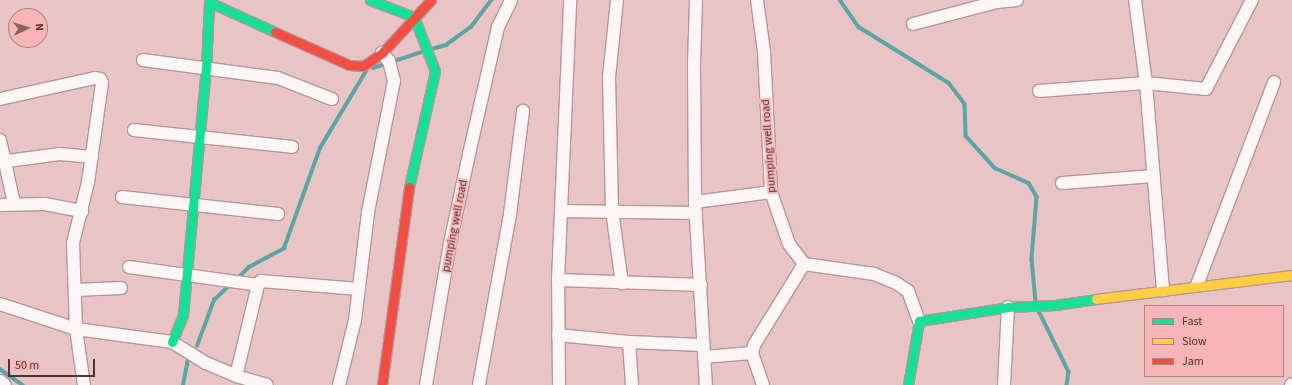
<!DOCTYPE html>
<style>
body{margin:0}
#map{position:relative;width:1292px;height:385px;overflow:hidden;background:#e8c4c5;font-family:"Source Sans 3",sans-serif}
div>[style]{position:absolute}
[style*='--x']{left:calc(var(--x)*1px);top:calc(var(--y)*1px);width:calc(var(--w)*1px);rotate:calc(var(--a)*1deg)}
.stream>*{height:3.5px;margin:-1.75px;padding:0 1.75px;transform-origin:1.75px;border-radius:1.75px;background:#5da4a5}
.roads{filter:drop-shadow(1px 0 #b59698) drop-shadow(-1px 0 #b59698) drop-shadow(0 1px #b59698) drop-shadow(0 -1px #b59698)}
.street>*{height:12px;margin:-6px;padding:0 6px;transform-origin:6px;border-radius:6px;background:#fcf6f6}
.fast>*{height:9px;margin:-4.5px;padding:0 4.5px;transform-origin:4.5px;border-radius:4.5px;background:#16e098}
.slow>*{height:9px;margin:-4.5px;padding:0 4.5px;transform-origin:4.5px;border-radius:4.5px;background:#ffcf43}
.jam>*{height:9px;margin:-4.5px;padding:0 4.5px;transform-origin:4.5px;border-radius:4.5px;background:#f24e42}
span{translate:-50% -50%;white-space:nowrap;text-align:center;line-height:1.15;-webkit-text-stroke:4px #f7b5b8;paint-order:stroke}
.street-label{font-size:12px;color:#533234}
.legend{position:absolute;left:1144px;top:305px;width:140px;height:72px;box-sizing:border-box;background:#f7b5b8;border:1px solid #b58183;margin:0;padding:5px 7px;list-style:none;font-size:12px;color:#533234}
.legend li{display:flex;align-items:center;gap:8px;height:20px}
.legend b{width:20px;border:1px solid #b58183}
.north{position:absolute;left:8px;top:8px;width:40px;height:40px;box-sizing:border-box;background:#f7b5b8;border:1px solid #b58183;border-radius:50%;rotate:86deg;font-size:11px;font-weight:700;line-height:16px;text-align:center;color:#533234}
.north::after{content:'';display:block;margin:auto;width:14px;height:18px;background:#876567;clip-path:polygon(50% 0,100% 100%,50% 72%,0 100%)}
.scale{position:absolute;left:8px;top:359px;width:87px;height:18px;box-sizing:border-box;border:2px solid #533234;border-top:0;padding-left:5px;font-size:12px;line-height:14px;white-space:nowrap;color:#533234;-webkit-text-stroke:3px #f7b5b8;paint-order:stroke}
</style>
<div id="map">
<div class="stream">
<i style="--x:840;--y:0;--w:33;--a:55"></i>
<i style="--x:859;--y:27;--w:106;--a:31.9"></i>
<i style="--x:949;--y:83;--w:26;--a:53"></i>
<i style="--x:965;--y:104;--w:32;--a:88"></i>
<i style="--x:966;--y:136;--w:43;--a:47.8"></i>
<i style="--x:995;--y:168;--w:37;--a:24"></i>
<i style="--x:1029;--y:183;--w:16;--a:60"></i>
<i style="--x:1037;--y:197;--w:62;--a:94.6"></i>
<i style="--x:1032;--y:259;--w:43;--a:84.7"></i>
<i style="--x:432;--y:49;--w:15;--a:-16"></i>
<i style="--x:446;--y:45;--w:31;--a:-36"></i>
<i style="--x:471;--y:27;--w:34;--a:-53"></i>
<i style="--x:373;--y:68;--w:52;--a:-18.1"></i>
<i style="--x:237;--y:279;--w:17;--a:-45"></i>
<i style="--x:249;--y:267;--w:40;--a:-28"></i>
<i style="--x:284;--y:248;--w:106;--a:-70.2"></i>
<i style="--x:320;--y:148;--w:90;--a:-59.1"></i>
<i style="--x:1039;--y:311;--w:68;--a:63.8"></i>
<i style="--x:1069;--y:372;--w:13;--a:99"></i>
<i style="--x:197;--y:346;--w:49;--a:-69.7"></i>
<i style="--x:214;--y:300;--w:23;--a:-43"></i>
<i style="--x:0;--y:369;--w:28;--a:35"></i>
<i style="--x:183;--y:385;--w:26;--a:-79"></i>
</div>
<div class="roads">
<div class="street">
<i style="--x:617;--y:0;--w:77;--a:95.9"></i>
<i style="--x:609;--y:77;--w:134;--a:88.7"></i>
<i style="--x:612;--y:211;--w:73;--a:82.1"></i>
<i style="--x:696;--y:0;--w:63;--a:91.8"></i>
<i style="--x:694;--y:63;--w:139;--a:89.6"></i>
<i style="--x:695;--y:202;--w:183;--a:86.6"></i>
<i style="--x:757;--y:0;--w:52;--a:82.3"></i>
<i style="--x:764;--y:52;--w:140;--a:87.1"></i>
<i style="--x:771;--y:192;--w:55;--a:70.9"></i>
<i style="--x:789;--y:244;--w:25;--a:53"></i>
<i style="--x:804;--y:264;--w:71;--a:8.1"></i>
<i style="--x:874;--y:274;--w:24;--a:22"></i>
<i style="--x:896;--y:283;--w:14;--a:34"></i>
<i style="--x:908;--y:291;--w:32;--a:70"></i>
<i style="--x:1135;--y:0;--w:84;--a:82.5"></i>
<i style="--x:1146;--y:83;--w:208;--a:85.3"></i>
<i style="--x:913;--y:24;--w:87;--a:-14.7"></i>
<i style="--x:997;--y:2;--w:20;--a:-6"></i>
<i style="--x:143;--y:60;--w:136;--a:7.6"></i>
<i style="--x:278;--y:78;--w:58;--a:21.3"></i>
<i style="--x:1039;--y:91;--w:107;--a:-4.3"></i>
<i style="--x:1146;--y:83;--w:60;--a:5.7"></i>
<i style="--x:1206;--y:89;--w:100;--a:-62.7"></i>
<i style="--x:0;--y:99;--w:97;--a:-12.5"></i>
<i style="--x:95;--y:78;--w:5;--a:11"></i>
<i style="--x:100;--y:79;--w:4;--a:63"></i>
<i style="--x:102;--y:83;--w:100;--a:98"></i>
<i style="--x:88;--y:182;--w:63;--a:103.8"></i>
<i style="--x:73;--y:243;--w:86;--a:88"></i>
<i style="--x:76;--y:329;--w:57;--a:81.9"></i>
<i style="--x:134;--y:130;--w:159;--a:6.1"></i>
<i style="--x:0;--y:140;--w:65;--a:77.5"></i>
<i style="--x:0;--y:162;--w:60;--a:-7.7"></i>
<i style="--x:59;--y:154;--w:33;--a:5"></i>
<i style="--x:1062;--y:183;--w:92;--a:-4.4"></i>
<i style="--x:122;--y:197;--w:157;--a:6.2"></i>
<i style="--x:695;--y:202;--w:77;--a:-7.5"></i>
<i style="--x:0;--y:205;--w:45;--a:-1.3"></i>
<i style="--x:45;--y:204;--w:38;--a:11"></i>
<i style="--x:561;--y:211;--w:135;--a:0.8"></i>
<i style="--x:129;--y:267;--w:130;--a:7.9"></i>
<i style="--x:558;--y:280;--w:143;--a:2"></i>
<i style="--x:1197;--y:285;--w:217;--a:-69.2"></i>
<i style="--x:75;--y:290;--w:46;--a:-2.5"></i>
<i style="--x:0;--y:304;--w:80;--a:18.2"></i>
<i style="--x:76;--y:329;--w:97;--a:7.7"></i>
<i style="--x:172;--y:342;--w:40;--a:32"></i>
<i style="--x:206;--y:363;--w:33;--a:23"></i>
<i style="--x:236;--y:376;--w:32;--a:16"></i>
<i style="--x:558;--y:335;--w:71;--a:5.6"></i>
<i style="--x:629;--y:342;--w:73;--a:2.4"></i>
<i style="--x:629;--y:342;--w:43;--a:86"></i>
<i style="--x:752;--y:353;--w:34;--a:71"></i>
<i style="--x:704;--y:357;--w:48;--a:-4.8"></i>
<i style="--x:752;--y:353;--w:8;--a:-76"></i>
<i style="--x:754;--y:345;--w:95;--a:-58.3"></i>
<i style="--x:236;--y:376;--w:94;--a:-76.4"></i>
<i style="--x:258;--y:285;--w:5;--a:-53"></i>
<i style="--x:261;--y:281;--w:98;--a:4.7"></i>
<i style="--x:0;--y:381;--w:6;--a:39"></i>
<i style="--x:339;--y:385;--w:67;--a:-76.2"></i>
<i style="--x:355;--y:320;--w:109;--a:-83.1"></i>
<i style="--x:368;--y:212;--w:134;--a:-78.8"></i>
<i style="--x:394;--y:81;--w:21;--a:-104"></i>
<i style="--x:389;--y:61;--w:11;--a:-131"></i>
<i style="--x:426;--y:385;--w:144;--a:-80.4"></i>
<i style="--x:450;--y:243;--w:91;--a:-77.9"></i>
<i style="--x:469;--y:154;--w:130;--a:-77.1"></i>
<i style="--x:498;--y:27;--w:30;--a:-64"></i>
<i style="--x:479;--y:385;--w:174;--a:-79.7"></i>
<i style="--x:510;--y:214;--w:104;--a:-82.8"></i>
<i style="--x:559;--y:385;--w:105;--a:-90.5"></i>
<i style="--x:558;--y:280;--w:280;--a:-87.5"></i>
<i style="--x:1004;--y:385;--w:78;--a:-87.1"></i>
<i style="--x:1291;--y:385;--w:1;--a:-45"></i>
</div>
<div class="fast">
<i style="--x:370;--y:0;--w:47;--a:21.1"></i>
<i style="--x:414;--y:17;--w:58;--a:68.7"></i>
<i style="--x:435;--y:71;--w:119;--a:102.6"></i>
<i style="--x:172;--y:342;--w:29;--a:-68"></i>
<i style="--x:183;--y:315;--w:247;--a:-84.7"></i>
<i style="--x:206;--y:69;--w:67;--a:-87.4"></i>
<i style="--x:209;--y:2;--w:72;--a:24.4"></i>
<i style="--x:908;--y:385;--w:65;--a:-80.2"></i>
<i style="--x:919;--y:321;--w:90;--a:-8.9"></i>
<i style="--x:1008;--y:307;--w:47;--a:-2.4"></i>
<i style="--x:1055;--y:305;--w:41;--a:-8.3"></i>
</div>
<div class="slow">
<i style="--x:1096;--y:299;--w:197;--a:-7"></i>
</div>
<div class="jam">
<i style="--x:275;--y:32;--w:81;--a:24"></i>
<i style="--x:349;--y:65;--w:14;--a:4"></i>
<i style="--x:363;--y:66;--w:23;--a:-34"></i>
<i style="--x:382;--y:53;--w:72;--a:-47.2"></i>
<i style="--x:382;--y:385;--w:200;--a:-82.2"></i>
</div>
</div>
<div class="street-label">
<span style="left:769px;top:146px;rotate:-94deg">pumping well road</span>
<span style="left:455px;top:226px;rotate:-79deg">pumping well road</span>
</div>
<ul class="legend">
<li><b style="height:5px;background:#16e098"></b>Fast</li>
<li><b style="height:5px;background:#ffcf43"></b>Slow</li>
<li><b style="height:5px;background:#f24e42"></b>Jam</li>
</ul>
<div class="north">N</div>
<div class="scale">50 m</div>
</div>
